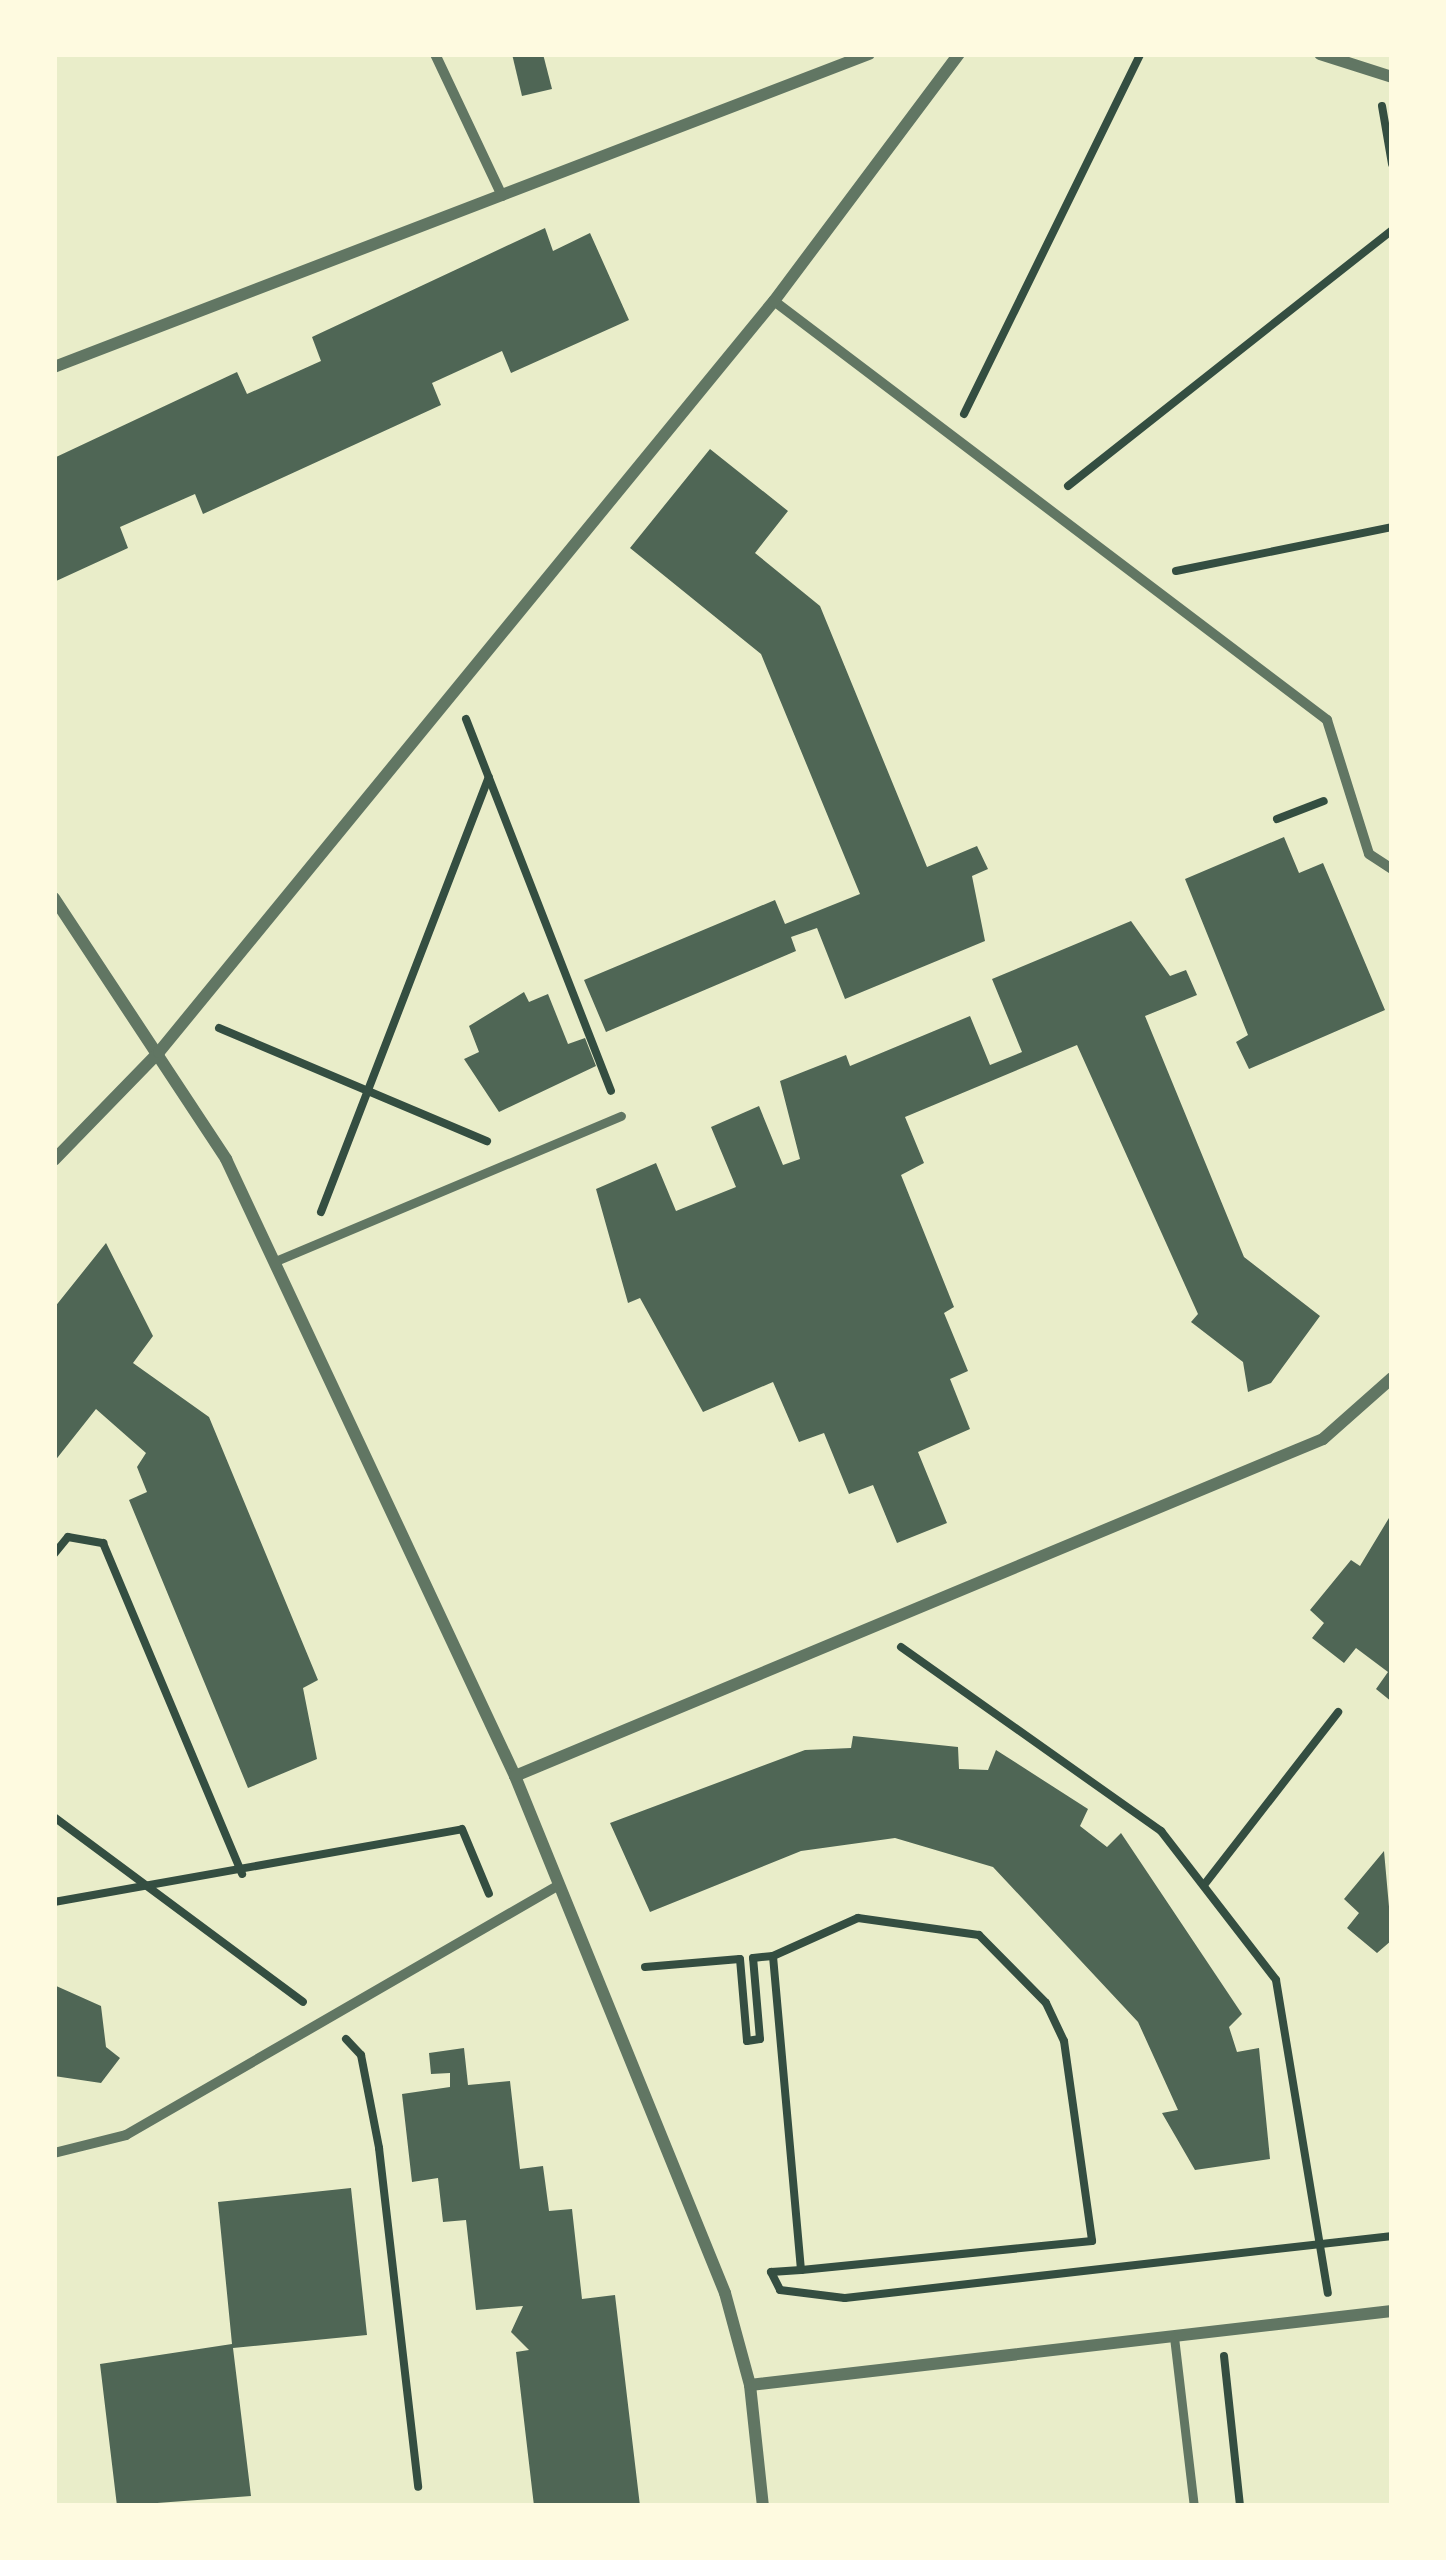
<!DOCTYPE html>
<style>
body{margin:0}
#map{position:relative;width:1446px;height:2560px;overflow:hidden;background:#e9edc9;font-family:"Asap Condensed",sans-serif}
div>[style]{position:absolute}
[style*='--x']{left:calc(var(--x)*1px);top:calc(var(--y)*1px);width:calc(var(--w)*1px);rotate:calc(var(--a)*1deg)}
.building>*{inset:0;background:#4f6655}
.path>*{height:8px;margin:-4px;padding:0 4px;transform-origin:4px;border-radius:4px;background:#344e41}
.service>*{height:9px;margin:-4.5px;padding:0 4.5px;transform-origin:4.5px;border-radius:4.5px;background:#617663}
.pedestrian>*{height:10px;margin:-5px;padding:0 5px;transform-origin:5px;border-radius:5px;background:#617663}
.minor>*{height:12px;margin:-6px;padding:0 6px;transform-origin:6px;border-radius:6px;background:#617663}
span{translate:-50% -50%;white-space:nowrap;text-align:center;line-height:1.15;-webkit-text-stroke:12px #fefae0;paint-order:stroke}
.frame{position:absolute;inset:0;border:57px solid #fefae0;pointer-events:none}
</style>
<div id="map">
<div class="building">
<i style="clip-path:polygon(512px 54px,543px 54px,552px 89px,522px 96px)"></i>
<i style="clip-path:polygon(545px 228px,553px 251px,590px 233px,629px 320px,511px 373px,502px 351px,432px 383px,441px 405px,203px 514px,195px 494px,120px 527px,128px 548px,54px 582px,54px 458px,237px 372px,247px 394px,321px 361px,312px 337px)"></i>
<i style="clip-path:polygon(710px 449px,788px 511px,755px 553px,820px 606px,927px 867px,977px 846px,988px 869px,972px 876px,985px 941px,845px 999px,817px 928px,791px 937px,796px 951px,606px 1032px,584px 980px,775px 900px,785px 924px,860px 894px,761px 654px,630px 548px)"></i>
<i style="clip-path:polygon(1284px 837px,1299px 873px,1323px 863px,1385px 1010px,1249px 1069px,1236px 1042px,1248px 1035px,1185px 879px)"></i>
<i style="clip-path:polygon(1131px 921px,1170px 976px,1186px 970px,1197px 995px,1145px 1016px,1244px 1257px,1320px 1316px,1271px 1383px,1248px 1392px,1243px 1362px,1191px 1322px,1198px 1314px,1077px 1045px,905px 1117px,924px 1163px,901px 1175px,954px 1307px,944px 1313px,968px 1371px,950px 1379px,970px 1429px,918px 1452px,947px 1523px,897px 1543px,873px 1485px,849px 1494px,824px 1433px,799px 1442px,773px 1382px,703px 1412px,640px 1298px,628px 1303px,596px 1189px,656px 1163px,676px 1211px,736px 1187px,711px 1127px,759px 1106px,783px 1165px,800px 1159px,780px 1081px,846px 1055px,850px 1066px,970px 1016px,990px 1065px,1022px 1052px,992px 979px)"></i>
<i style="clip-path:polygon(524px 992px,529px 1002px,548px 994px,568px 1044px,585px 1038px,596px 1066px,499px 1112px,464px 1059px,479px 1052px,469px 1026px)"></i>
<i style="clip-path:polygon(106px 1243px,153px 1336px,133px 1363px,209px 1417px,318px 1680px,303px 1688px,317px 1759px,248px 1788px,129px 1500px,147px 1492px,137px 1467px,146px 1453px,96px 1409px,54px 1462px,54px 1308px)"></i>
<i style="clip-path:polygon(1392px 1513px,1392px 1702px,1376px 1689px,1388px 1672px,1356px 1648px,1344px 1663px,1312px 1638px,1324px 1623px,1310px 1610px,1351px 1560px,1360px 1566px)"></i>
<i style="clip-path:polygon(853px 1736px,958px 1747px,959px 1769px,988px 1770px,996px 1750px,1088px 1809px,1080px 1826px,1107px 1847px,1121px 1833px,1242px 2014px,1229px 2027px,1237px 2052px,1259px 2048px,1270px 2159px,1195px 2170px,1162px 2113px,1178px 2110px,1138px 2022px,993px 1867px,895px 1838px,801px 1851px,650px 1912px,610px 1823px,805px 1750px,851px 1748px)"></i>
<i style="clip-path:polygon(1384px 1851px,1392px 1940px,1377px 1953px,1347px 1928px,1359px 1913px,1344px 1899px)"></i>
<i style="clip-path:polygon(54px 1985px,101px 2006px,106px 2047px,120px 2058px,101px 2083px,54px 2076px)"></i>
<i style="clip-path:polygon(464px 2048px,468px 2085px,510px 2081px,520px 2169px,543px 2166px,549px 2211px,572px 2209px,582px 2299px,615px 2295px,640px 2506px,534px 2506px,516px 2352px,529px 2350px,511px 2332px,523px 2306px,476px 2310px,466px 2220px,443px 2222px,438px 2178px,412px 2182px,402px 2094px,450px 2087px,450px 2073px,431px 2074px,429px 2053px)"></i>
<i style="clip-path:polygon(351px 2188px,367px 2335px,233px 2348px,251px 2496px,117px 2506px,100px 2364px,232px 2344px,218px 2202px)"></i>
</div>
<div class="path">
<i style="--x:1382;--y:106;--w:59;--a:80.2"></i>
<i style="--x:964;--y:414;--w:401;--a:-63.9"></i>
<i style="--x:1068;--y:486;--w:413;--a:-38.3"></i>
<i style="--x:1176;--y:571;--w:220;--a:-11.5"></i>
<i style="--x:466;--y:719;--w:399;--a:68.7"></i>
<i style="--x:1277;--y:819;--w:50;--a:-21"></i>
<i style="--x:219;--y:1028;--w:291;--a:22.9"></i>
<i style="--x:321;--y:1212;--w:466;--a:-68.9"></i>
<i style="--x:54;--y:1554;--w:22;--a:-51"></i>
<i style="--x:68;--y:1537;--w:36;--a:10"></i>
<i style="--x:103;--y:1543;--w:359;--a:67.2"></i>
<i style="--x:901;--y:1647;--w:319;--a:35.3"></i>
<i style="--x:1161;--y:1831;--w:188;--a:52.3"></i>
<i style="--x:1276;--y:1980;--w:317;--a:80.6"></i>
<i style="--x:54;--y:1817;--w:310;--a:36.6"></i>
<i style="--x:1204;--y:1885;--w:219;--a:-52.2"></i>
<i style="--x:54;--y:1902;--w:414;--a:-10.1"></i>
<i style="--x:462;--y:1829;--w:70;--a:67.4"></i>
<i style="--x:645;--y:1967;--w:95;--a:-4.8"></i>
<i style="--x:740;--y:1959;--w:82;--a:85.1"></i>
<i style="--x:747;--y:2041;--w:13;--a:-9"></i>
<i style="--x:760;--y:2039;--w:81;--a:-94.9"></i>
<i style="--x:753;--y:1958;--w:20;--a:-6"></i>
<i style="--x:346;--y:2039;--w:22;--a:47"></i>
<i style="--x:361;--y:2055;--w:95;--a:79"></i>
<i style="--x:379;--y:2148;--w:341;--a:83.4"></i>
<i style="--x:801;--y:2270;--w:315;--a:-95.1"></i>
<i style="--x:773;--y:1956;--w:93;--a:-24.1"></i>
<i style="--x:858;--y:1918;--w:122;--a:8"></i>
<i style="--x:979;--y:1935;--w:95;--a:45.4"></i>
<i style="--x:1046;--y:2003;--w:42;--a:64.7"></i>
<i style="--x:1064;--y:2041;--w:202;--a:82"></i>
<i style="--x:1092;--y:2241;--w:292;--a:174.3"></i>
<i style="--x:801;--y:2270;--w:30;--a:176"></i>
<i style="--x:771;--y:2272;--w:20;--a:63"></i>
<i style="--x:780;--y:2290;--w:65;--a:7"></i>
<i style="--x:845;--y:2298;--w:551;--a:-6.47"></i>
<i style="--x:1224;--y:2356;--w:151;--a:83.9"></i>
</div>
<div class="service">
<i style="--x:278;--y:1260;--w:372;--a:-22.8"></i>
<i style="--x:1174;--y:2337;--w:170;--a:83.3"></i>
</div>
<div class="pedestrian">
<i style="--x:435;--y:54;--w:157;--a:64.7"></i>
<i style="--x:774;--y:301;--w:694;--a:37.15"></i>
<i style="--x:1327;--y:720;--w:140;--a:72.6"></i>
<i style="--x:1369;--y:854;--w:27;--a:33"></i>
<i style="--x:54;--y:2153;--w:74;--a:-14"></i>
<i style="--x:126;--y:2135;--w:499;--a:-30"></i>
</div>
<div class="minor">
<i style="--x:1320;--y:54;--w:76;--a:17.7"></i>
<i style="--x:54;--y:367;--w:873;--a:-21.01"></i>
<i style="--x:54;--y:898;--w:313;--a:56.6"></i>
<i style="--x:226;--y:1159;--w:681;--a:64.9"></i>
<i style="--x:515;--y:1776;--w:558;--a:67.89"></i>
<i style="--x:725;--y:2293;--w:95;--a:74.8"></i>
<i style="--x:750;--y:2385;--w:122;--a:83.9"></i>
<i style="--x:54;--y:1160;--w:151;--a:-45.8"></i>
<i style="--x:159;--y:1052;--w:971;--a:-50.69"></i>
<i style="--x:774;--y:301;--w:309;--a:-53.2"></i>
<i style="--x:515;--y:1776;--w:875;--a:-22.64"></i>
<i style="--x:1323;--y:1439;--w:92;--a:-41.5"></i>
<i style="--x:750;--y:2385;--w:646;--a:-6.58"></i>
</div>
<div class="frame"></div>
</div>
